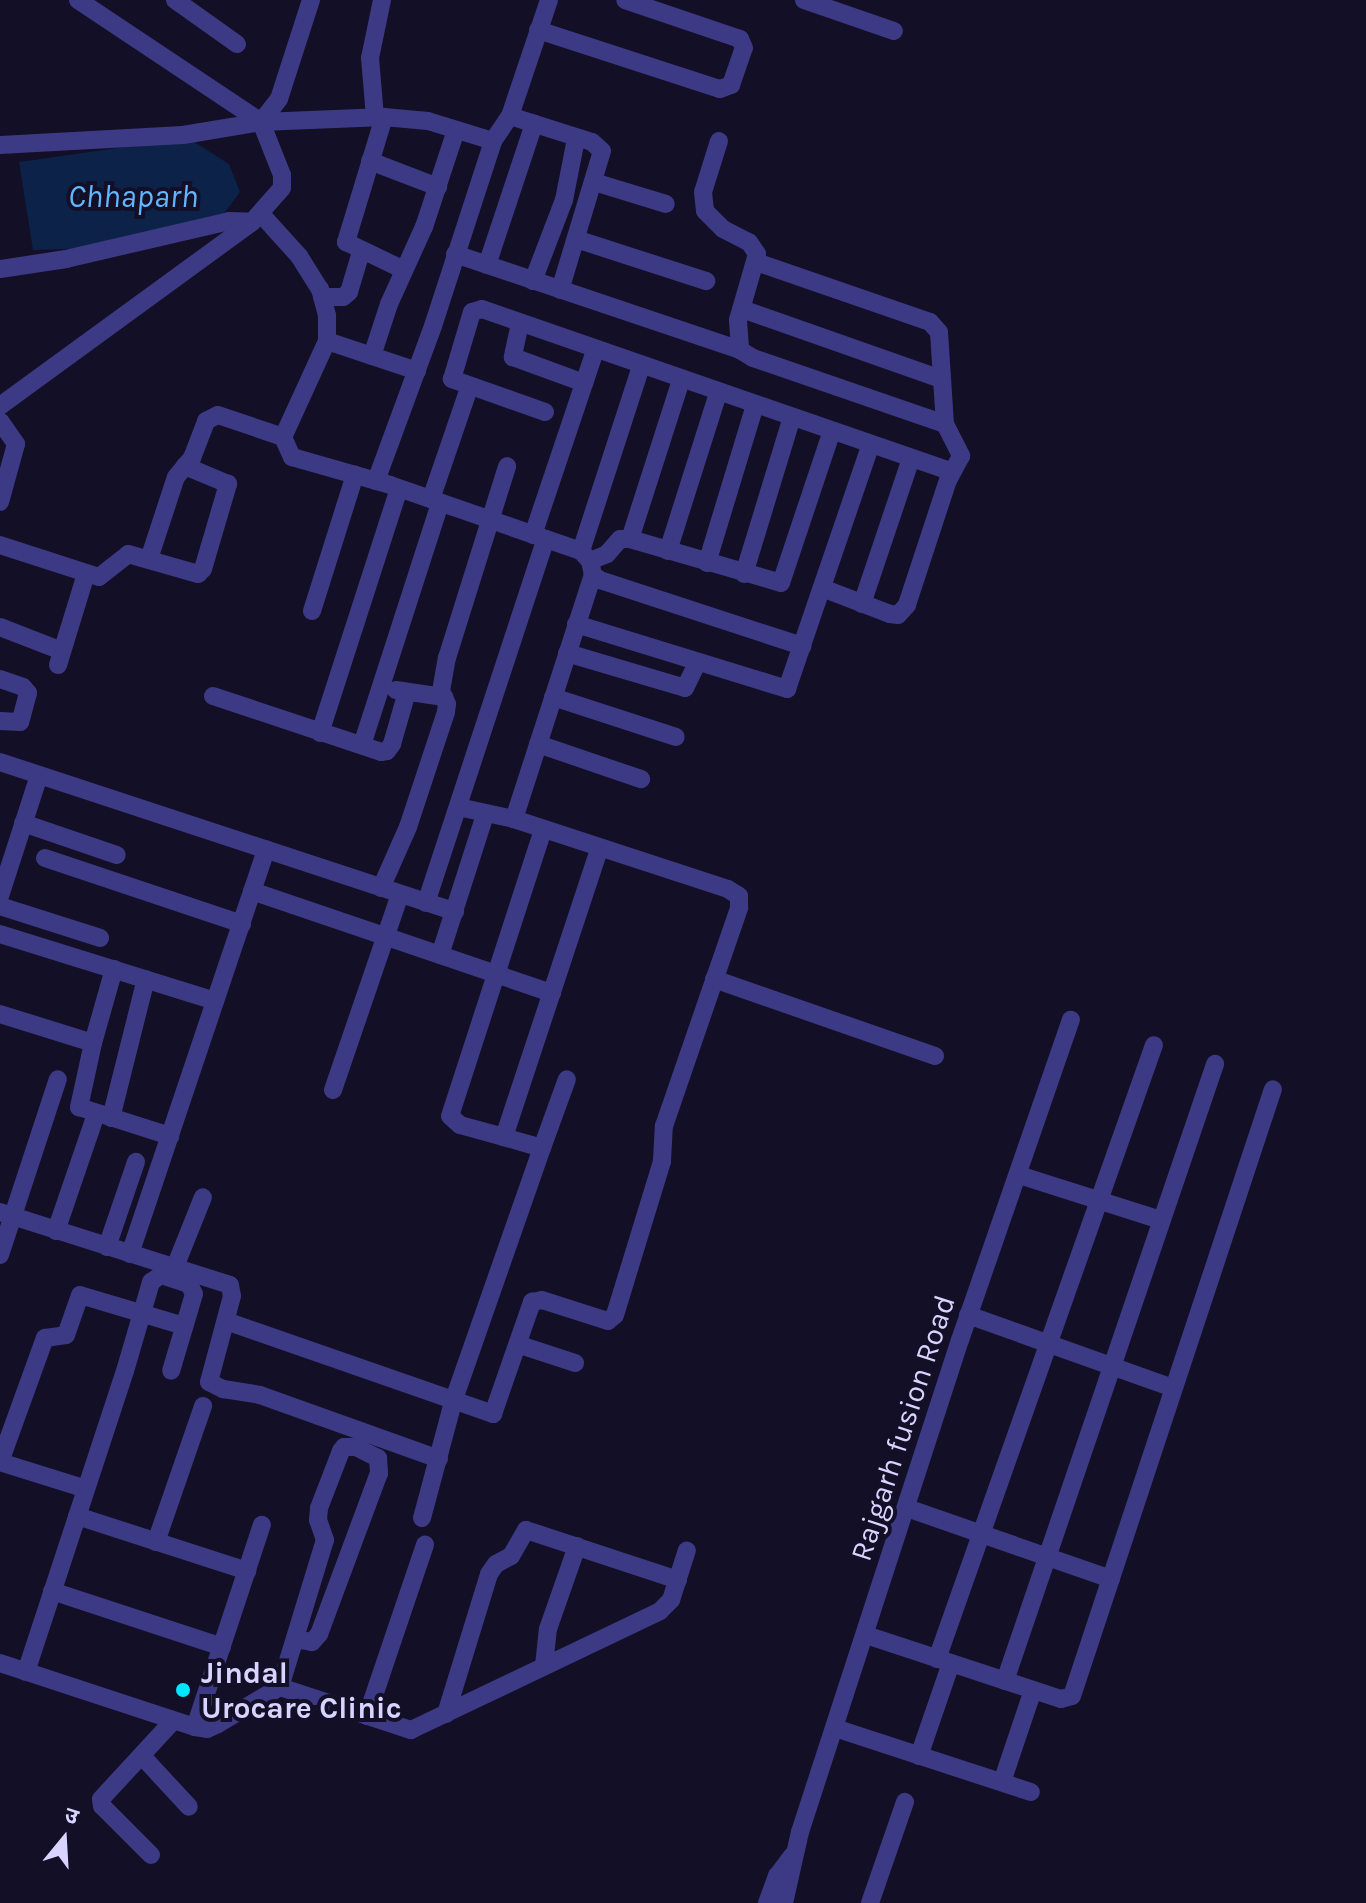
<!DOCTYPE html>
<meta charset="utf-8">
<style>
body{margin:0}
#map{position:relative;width:1366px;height:1903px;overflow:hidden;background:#130f26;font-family:Karla,"Noto Sans Devanagari",sans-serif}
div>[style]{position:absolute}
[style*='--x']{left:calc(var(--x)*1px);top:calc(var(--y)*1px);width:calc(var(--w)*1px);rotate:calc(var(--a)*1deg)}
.water>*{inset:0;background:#0c2248}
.minor>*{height:18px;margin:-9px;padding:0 9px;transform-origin:9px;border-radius:9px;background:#3d3a85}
.dots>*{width:22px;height:22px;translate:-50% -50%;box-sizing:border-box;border:4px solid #130f26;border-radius:50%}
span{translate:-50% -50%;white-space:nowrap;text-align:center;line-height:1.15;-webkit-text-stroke:8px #130f26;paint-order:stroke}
.street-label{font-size:30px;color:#d9d4ff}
.poi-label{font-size:30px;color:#d9d4ff;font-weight:700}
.left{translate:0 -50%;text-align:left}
.water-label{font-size:32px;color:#62b6ff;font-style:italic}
.north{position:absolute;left:24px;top:1799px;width:80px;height:80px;-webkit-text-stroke:6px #130f26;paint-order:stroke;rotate:18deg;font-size:22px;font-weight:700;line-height:32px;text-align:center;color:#d9d4ff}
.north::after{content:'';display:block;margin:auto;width:28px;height:36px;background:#d9d4ff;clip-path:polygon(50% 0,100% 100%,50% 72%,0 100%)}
</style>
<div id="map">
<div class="water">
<i style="clip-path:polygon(188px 138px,229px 164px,240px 192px,217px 223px,140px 247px,33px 250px,19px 162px)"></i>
</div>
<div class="minor">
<i style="--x:175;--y:0;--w:76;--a:35.4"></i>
<i style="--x:804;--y:0;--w:95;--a:19"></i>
<i style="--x:538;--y:30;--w:191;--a:18"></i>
<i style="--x:720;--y:89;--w:12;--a:-20"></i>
<i style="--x:731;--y:85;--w:39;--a:-71"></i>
<i style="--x:744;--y:48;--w:10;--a:-114"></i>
<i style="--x:740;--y:39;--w:121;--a:-161.3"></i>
<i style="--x:510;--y:116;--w:86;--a:17.6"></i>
<i style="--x:592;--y:142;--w:13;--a:42"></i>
<i style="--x:602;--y:151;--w:145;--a:106.8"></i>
<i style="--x:375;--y:117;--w:59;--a:-94.8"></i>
<i style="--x:370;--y:58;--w:59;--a:-78.3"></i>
<i style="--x:384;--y:117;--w:131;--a:106.9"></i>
<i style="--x:346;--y:242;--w:64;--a:25.8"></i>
<i style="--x:261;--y:122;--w:29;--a:-52"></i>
<i style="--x:279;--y:99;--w:104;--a:-72.1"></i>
<i style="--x:719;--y:141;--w:53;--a:107.4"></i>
<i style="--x:703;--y:192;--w:19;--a:84"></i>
<i style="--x:705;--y:211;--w:25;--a:45"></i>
<i style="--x:723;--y:229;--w:29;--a:27"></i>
<i style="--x:749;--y:242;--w:14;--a:56"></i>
<i style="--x:757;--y:254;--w:69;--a:106.1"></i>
<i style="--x:738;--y:320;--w:30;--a:86"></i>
<i style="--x:740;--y:350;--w:15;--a:32"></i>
<i style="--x:753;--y:358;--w:203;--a:19"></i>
<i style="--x:0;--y:145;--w:183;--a:-3.1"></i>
<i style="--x:183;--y:135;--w:79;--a:-9.5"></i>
<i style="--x:261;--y:122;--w:123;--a:-2.3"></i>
<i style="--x:384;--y:117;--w:44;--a:5.2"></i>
<i style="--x:428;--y:121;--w:68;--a:17.1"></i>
<i style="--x:493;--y:141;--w:30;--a:-56"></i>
<i style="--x:510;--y:116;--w:122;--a:-71.4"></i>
<i style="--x:370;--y:161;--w:73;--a:20.9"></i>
<i style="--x:594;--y:182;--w:75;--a:17"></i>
<i style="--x:261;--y:214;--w:57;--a:47.9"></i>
<i style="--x:299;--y:256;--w:39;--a:58"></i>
<i style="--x:320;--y:289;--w:28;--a:75"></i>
<i style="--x:327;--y:316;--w:25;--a:90"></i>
<i style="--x:327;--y:341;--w:106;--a:114.6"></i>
<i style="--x:576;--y:239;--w:137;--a:17.9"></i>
<i style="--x:455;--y:254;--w:301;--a:18.6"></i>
<i style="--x:756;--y:262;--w:184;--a:19"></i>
<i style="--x:930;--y:322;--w:13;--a:48"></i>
<i style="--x:939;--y:332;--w:92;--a:86.3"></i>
<i style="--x:945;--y:424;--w:36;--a:63"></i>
<i style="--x:961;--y:456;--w:27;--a:118"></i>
<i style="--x:948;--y:480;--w:132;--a:108.2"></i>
<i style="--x:907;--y:605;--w:13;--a:132"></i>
<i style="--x:898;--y:615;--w:8;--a:-173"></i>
<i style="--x:890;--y:614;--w:73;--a:-159.1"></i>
<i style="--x:487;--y:265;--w:149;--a:-71.6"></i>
<i style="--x:0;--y:269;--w:67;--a:-8.6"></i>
<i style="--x:66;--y:259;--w:167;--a:-13.1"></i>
<i style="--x:229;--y:221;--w:23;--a:2"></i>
<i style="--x:533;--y:281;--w:87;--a:-69.1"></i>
<i style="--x:564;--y:200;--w:62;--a:-78.9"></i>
<i style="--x:322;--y:297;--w:21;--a:0"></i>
<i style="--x:343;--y:297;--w:8;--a:-40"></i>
<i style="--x:349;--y:292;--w:42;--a:-73.3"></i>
<i style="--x:742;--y:309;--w:211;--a:19.4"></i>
<i style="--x:520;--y:323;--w:35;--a:102"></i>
<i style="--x:513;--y:357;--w:76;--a:20.1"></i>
<i style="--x:327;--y:341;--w:95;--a:18.4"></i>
<i style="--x:372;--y:356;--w:55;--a:-71.9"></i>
<i style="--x:389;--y:304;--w:85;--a:-65.6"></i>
<i style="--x:424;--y:227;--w:102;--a:-71.7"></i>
<i style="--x:0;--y:406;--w:312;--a:-36.1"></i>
<i style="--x:252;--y:222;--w:45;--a:-48.6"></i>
<i style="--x:282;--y:188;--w:13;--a:-90"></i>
<i style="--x:282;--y:175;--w:57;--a:-111.6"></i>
<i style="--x:261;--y:122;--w:220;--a:-146.3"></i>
<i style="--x:545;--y:412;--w:99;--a:-160.5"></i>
<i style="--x:452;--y:379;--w:70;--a:-73.4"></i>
<i style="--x:472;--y:312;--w:10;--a:-17"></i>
<i style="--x:482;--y:309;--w:497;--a:19.1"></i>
<i style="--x:0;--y:421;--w:28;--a:55"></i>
<i style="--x:16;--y:444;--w:60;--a:105.4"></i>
<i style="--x:376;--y:481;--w:165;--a:-69.8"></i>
<i style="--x:433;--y:326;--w:194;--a:-72"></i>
<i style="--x:431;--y:499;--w:117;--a:-71.1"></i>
<i style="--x:533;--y:535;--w:194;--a:-71.4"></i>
<i style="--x:630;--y:539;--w:167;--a:-72.2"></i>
<i style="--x:0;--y:545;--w:104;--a:17.9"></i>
<i style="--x:99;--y:577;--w:37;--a:-38"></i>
<i style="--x:128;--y:554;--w:73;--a:15.9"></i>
<i style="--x:198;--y:574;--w:7;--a:-45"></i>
<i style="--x:203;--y:569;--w:89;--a:-73.6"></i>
<i style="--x:228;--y:484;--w:47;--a:-157.3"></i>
<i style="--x:581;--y:551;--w:194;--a:-72"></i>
<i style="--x:668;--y:551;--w:166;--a:-72.4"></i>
<i style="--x:149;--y:559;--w:86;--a:-71.8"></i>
<i style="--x:176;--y:477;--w:25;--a:-50"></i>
<i style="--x:192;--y:458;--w:40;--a:-69"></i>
<i style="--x:206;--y:421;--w:13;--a:-27"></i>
<i style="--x:218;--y:415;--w:69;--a:18.7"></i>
<i style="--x:283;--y:437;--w:22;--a:66"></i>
<i style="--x:292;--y:457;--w:102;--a:15.9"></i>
<i style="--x:390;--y:485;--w:202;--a:19.1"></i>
<i style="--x:581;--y:551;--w:13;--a:48"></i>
<i style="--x:590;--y:561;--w:14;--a:78"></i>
<i style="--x:593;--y:575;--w:9;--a:36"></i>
<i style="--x:600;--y:580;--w:213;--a:18.1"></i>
<i style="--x:590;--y:561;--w:18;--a:-22"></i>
<i style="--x:607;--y:554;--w:20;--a:-49"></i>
<i style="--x:620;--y:539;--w:10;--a:0"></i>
<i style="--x:630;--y:539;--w:157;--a:16.2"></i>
<i style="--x:781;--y:583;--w:160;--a:-71.5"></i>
<i style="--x:707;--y:563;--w:165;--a:-73.1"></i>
<i style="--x:744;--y:574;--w:164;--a:-73"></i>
<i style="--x:862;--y:604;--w:154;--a:-71.4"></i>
<i style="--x:312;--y:611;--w:143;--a:-72.5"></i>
<i style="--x:576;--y:624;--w:221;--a:17.1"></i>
<i style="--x:787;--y:689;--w:259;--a:-71.1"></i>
<i style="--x:0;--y:627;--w:66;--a:21.2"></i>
<i style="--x:567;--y:653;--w:123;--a:16.5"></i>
<i style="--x:685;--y:688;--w:28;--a:-64"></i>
<i style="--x:58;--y:665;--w:95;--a:-72.9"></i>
<i style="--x:0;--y:679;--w:24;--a:19"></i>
<i style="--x:23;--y:687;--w:8;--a:50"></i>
<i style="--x:28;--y:693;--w:30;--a:105"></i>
<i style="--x:20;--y:722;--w:20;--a:-177"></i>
<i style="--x:396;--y:690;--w:49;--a:8.3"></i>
<i style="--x:213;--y:696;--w:177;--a:18.4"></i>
<i style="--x:381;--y:752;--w:6;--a:-9"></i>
<i style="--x:387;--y:751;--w:9;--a:-54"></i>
<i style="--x:392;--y:744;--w:54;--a:-73.9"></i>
<i style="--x:553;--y:697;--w:129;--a:18"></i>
<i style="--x:320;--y:733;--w:256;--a:-72.1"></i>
<i style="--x:538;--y:744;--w:109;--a:18.8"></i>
<i style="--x:362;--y:745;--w:254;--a:-72.1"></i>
<i style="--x:0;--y:762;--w:479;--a:18.2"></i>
<i style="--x:514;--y:819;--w:256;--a:-72.1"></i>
<i style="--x:23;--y:823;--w:99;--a:18.8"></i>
<i style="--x:45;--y:858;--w:208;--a:18.5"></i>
<i style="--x:381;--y:888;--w:67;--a:-66.1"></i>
<i style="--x:408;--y:827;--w:121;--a:-71.7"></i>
<i style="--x:446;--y:712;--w:8;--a:-83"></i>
<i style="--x:447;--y:704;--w:14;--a:-115"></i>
<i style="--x:441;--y:691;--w:34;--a:-80"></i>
<i style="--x:447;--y:658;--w:201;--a:-72.6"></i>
<i style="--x:252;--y:891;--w:317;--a:18.8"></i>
<i style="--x:0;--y:896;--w:127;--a:-72.1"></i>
<i style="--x:426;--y:903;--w:383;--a:-71.8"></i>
<i style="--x:0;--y:906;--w:105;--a:17.7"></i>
<i style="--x:0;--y:934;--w:225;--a:17.3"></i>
<i style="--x:440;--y:955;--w:147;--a:-72.2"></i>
<i style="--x:714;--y:979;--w:234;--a:19.2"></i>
<i style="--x:0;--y:1014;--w:97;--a:17.3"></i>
<i style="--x:93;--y:1043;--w:66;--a:102.3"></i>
<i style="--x:79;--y:1107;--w:96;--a:17.7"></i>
<i style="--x:93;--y:1043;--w:77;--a:-74.2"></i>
<i style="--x:333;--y:1090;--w:207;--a:-71.1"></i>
<i style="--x:111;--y:1118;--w:143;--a:-75.9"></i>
<i style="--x:504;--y:1137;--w:46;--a:-164.7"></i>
<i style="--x:460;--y:1125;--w:13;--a:-138"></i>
<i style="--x:450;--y:1116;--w:301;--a:-72"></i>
<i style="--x:542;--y:1148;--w:73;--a:-70.1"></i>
<i style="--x:1019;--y:1175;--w:149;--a:17.6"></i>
<i style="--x:0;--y:1212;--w:241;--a:17.6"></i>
<i style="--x:230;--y:1285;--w:11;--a:80"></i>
<i style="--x:232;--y:1296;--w:89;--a:105"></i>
<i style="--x:209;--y:1382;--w:16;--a:27"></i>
<i style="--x:223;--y:1389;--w:37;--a:9"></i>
<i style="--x:260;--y:1395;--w:190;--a:19.7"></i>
<i style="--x:56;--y:1231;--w:124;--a:-71.1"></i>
<i style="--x:107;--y:1247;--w:90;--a:-71.2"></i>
<i style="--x:130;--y:1254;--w:427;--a:-71.4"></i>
<i style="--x:0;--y:1255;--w:185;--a:-71.8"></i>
<i style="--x:175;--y:1267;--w:75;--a:-68.2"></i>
<i style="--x:968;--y:1315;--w:218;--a:19.6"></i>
<i style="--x:226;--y:1321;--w:283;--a:19.2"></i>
<i style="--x:493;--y:1414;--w:119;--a:-70.8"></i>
<i style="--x:532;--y:1302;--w:10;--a:-11"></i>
<i style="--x:542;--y:1300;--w:69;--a:17.7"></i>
<i style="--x:608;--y:1321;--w:9;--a:-41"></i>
<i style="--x:615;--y:1315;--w:161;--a:-73"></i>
<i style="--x:662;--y:1161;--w:35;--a:-87"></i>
<i style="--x:664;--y:1126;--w:231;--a:-71"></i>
<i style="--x:739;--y:908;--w:12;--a:-90"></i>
<i style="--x:739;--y:896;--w:13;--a:-148"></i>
<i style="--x:728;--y:889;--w:225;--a:-161.9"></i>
<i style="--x:514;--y:819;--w:57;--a:-167.9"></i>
<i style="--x:520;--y:1345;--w:58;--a:18.1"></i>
<i style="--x:0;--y:1462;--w:132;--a:-70.1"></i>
<i style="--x:45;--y:1338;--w:21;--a:-8"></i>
<i style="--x:66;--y:1335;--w:42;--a:-70.7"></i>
<i style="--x:80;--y:1295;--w:109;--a:16.6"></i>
<i style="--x:0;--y:1462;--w:90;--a:17.4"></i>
<i style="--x:907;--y:1508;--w:216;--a:19.2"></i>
<i style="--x:77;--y:1516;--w:179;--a:17.9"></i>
<i style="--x:422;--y:1518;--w:120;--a:-75"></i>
<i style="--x:453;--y:1402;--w:269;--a:-70.7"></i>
<i style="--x:542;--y:1148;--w:40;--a:-164"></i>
<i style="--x:504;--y:1137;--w:305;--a:-71.7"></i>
<i style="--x:156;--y:1542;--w:144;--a:-70.9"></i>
<i style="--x:52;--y:1591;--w:179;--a:18.2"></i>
<i style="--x:866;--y:1635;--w:205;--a:18.2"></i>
<i style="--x:1061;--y:1699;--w:11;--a:-15"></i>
<i style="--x:1072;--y:1696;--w:639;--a:-71.68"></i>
<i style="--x:937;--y:1659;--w:651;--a:-70.54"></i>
<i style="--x:0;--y:1663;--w:205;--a:18.2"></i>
<i style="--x:195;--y:1727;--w:12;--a:9"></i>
<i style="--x:207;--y:1729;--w:12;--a:-24"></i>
<i style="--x:218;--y:1724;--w:72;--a:-30.8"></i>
<i style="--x:280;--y:1687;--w:138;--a:18.2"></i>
<i style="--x:411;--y:1730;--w:276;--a:-25.5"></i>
<i style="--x:660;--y:1611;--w:16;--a:-45"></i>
<i style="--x:671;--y:1600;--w:52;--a:-72.3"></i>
<i style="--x:544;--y:1666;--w:37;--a:-84"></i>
<i style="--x:548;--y:1629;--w:88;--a:-70.7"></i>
<i style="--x:26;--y:1672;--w:317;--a:-71.8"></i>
<i style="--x:125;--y:1371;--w:93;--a:-73.7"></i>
<i style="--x:151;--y:1282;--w:12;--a:-35"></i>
<i style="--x:161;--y:1275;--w:29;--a:18"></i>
<i style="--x:189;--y:1284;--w:11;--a:63"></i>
<i style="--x:194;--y:1294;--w:80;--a:106.6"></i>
<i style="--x:1005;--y:1681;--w:652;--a:-71.2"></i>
<i style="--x:280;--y:1687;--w:154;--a:-73"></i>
<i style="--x:325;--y:1540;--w:21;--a:-109"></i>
<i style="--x:318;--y:1520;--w:12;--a:-85"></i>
<i style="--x:319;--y:1508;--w:61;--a:-68.9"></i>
<i style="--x:341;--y:1451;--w:5;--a:-53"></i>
<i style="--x:344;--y:1447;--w:12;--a:0"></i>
<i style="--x:356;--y:1447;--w:25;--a:27"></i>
<i style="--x:378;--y:1458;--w:15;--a:86"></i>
<i style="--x:379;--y:1473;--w:172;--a:110.4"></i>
<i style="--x:319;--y:1634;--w:11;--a:131"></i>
<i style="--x:312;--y:1642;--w:17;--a:-170"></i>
<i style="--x:446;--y:1714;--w:146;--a:-72.9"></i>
<i style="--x:489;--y:1574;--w:12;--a:-55"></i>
<i style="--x:496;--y:1564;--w:17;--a:-28"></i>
<i style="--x:511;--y:1556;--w:30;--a:-60"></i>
<i style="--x:526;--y:1530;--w:160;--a:18.2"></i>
<i style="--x:367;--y:1716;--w:181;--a:-71.3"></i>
<i style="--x:195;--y:1727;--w:213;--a:-71.7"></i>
<i style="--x:835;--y:1728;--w:206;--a:18.1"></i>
<i style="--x:142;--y:1756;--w:69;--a:47.3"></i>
<i style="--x:919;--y:1756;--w:98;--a:-71"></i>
<i style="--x:1002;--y:1782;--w:97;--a:-71.4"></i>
<i style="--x:151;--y:1855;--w:69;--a:-135"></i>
<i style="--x:102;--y:1806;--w:7;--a:-98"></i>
<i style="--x:101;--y:1799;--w:106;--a:-47.3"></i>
<i style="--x:767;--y:1903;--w:29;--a:-70"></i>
<i style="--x:777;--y:1876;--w:26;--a:-53"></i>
<i style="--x:784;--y:1903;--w:73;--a:-77.3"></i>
<i style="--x:800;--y:1832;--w:517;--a:-71.99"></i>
<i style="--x:960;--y:1340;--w:339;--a:-70.9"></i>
<i style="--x:870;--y:1903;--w:107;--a:-70.9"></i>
</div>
<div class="dots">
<i style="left:183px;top:1690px;background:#00e5ff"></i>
</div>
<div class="street-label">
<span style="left:903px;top:1428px;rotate:-72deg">Rajgarh fusion Road</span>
</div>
<div class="poi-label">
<span class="left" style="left:201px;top:1690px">Jindal<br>Urocare Clinic</span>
</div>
<div class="water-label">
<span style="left:133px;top:197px">Chhaparh</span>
</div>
<div class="north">उ</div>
</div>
